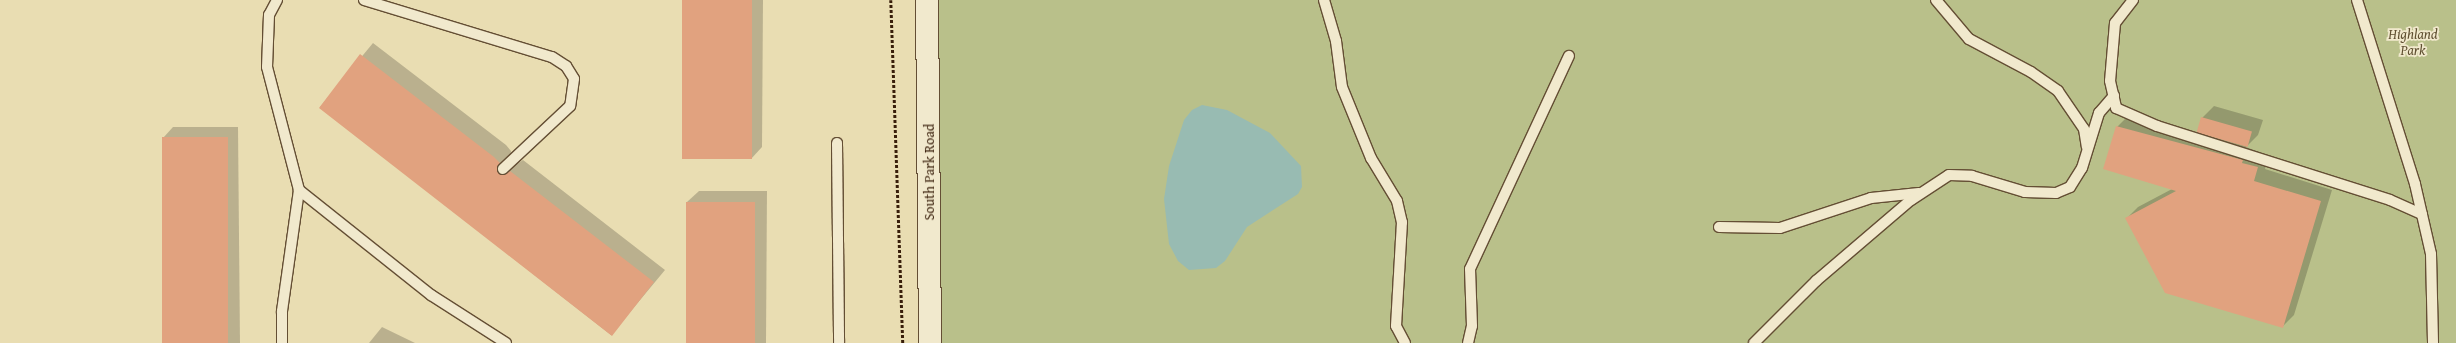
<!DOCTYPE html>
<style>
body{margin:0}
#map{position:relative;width:2456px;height:343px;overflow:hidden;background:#e9ddb2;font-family:"Gentium Book Plus",serif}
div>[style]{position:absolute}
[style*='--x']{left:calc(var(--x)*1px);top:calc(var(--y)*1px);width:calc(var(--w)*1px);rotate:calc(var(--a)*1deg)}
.green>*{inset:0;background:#b9c08a;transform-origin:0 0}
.water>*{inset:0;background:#98bbb2}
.shadow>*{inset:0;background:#0003}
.building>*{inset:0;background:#e1a27f;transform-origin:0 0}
.path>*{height:2.5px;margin-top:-1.25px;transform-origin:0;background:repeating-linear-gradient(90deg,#381e0a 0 3px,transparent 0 5px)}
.roads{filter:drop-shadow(1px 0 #644e34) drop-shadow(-1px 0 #644e34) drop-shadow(0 1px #644e34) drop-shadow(0 -1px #644e34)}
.lane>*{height:10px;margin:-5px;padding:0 5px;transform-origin:5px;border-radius:5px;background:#f1e9cd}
.secondary>*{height:22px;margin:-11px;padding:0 11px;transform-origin:11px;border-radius:11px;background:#f1e9cd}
span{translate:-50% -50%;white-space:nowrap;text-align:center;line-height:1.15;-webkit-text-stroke:3.5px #f1e9cd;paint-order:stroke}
.park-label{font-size:14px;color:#5f4f30;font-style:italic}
.street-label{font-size:14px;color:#381e0a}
</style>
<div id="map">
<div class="green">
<i style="left:925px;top:0;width:1531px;height:343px"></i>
</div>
<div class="water">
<i style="clip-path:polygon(1202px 105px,1227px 110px,1270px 133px,1301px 166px,1302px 187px,1298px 194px,1247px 227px,1225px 261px,1216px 268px,1189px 270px,1178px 261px,1169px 244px,1164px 199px,1169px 166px,1184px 120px,1192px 110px)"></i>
</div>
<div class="shadow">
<i style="clip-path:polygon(683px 0,763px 0,762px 147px,751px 159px)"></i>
<i style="clip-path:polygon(373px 43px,506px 145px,511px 151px,510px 162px,517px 164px,523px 160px,665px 270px,611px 335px,320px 107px)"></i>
<i style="clip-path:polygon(2214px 106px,2263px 120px,2258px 135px,2246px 147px,2269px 156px,2265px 169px,2332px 190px,2294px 315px,2282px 327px,2126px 219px,2138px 207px,2172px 189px,2117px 127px,2129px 115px,2202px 137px,2206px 134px,2202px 118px)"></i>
<i style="clip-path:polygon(173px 127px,238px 127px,240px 343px,164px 343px,163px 138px)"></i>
<i style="clip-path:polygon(699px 191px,767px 191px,766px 343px,687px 343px,687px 202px)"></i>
<i style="clip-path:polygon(382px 327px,415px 343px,369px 343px)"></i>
</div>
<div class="building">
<i style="left:682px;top:0;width:70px;height:159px"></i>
<i style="clip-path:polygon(360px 54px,494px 157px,500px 163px,499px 174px,504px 175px,510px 171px,654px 282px,612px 336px,319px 108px)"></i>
<i style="left:2201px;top:117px;width:53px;height:16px;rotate:16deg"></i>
<i style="clip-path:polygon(2116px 126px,2243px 160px,2242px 163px,2258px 167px,2254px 181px,2321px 201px,2283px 328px,2165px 293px,2125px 218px,2176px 191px,2103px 169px)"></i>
<i style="left:162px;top:137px;width:66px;height:206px"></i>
<i style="left:686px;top:202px;width:69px;height:141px"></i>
</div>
<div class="path">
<i style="--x:891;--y:0;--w:343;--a:88"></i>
</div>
<div class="roads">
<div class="lane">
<i style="--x:277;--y:0;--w:17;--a:118"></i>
<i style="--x:269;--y:15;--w:52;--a:92.2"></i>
<i style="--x:267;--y:67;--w:127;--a:75.4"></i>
<i style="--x:299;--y:190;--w:169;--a:38.5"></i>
<i style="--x:431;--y:295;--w:89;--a:32.6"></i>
<i style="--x:364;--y:0;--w:196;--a:16.9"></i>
<i style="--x:552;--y:57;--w:17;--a:33"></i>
<i style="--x:566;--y:66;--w:15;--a:58"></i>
<i style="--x:574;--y:79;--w:27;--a:98"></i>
<i style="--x:570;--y:106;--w:92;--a:136.8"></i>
<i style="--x:1324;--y:0;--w:43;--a:73.7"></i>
<i style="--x:1336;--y:41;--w:46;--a:82.6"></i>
<i style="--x:1342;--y:87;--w:77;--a:67.8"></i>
<i style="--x:1371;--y:158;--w:50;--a:58.8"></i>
<i style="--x:1397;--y:201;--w:22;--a:77"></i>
<i style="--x:1402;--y:222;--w:104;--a:93.3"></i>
<i style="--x:1396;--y:326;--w:19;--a:62"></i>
<i style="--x:1936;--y:0;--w:51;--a:49.8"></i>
<i style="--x:1969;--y:39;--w:70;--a:28"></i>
<i style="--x:2031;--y:72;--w:33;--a:35"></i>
<i style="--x:2058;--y:91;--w:46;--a:55.6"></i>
<i style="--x:2084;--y:129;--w:18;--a:81"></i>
<i style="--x:2133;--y:0;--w:29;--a:128"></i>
<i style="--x:2115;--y:23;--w:58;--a:94.9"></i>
<i style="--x:2110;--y:81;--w:28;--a:77"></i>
<i style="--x:2116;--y:108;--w:45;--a:23.7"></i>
<i style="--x:2157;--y:126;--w:244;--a:17.6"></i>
<i style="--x:2390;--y:200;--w:35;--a:24"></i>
<i style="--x:2357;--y:0;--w:193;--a:72.5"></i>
<i style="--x:2415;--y:184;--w:72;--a:77.1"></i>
<i style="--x:2431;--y:254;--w:89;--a:88.7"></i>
<i style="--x:837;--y:143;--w:200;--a:89.4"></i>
<i style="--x:1719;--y:227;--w:61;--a:0.9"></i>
<i style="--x:1780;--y:228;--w:96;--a:-18.2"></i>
<i style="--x:1871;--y:198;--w:48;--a:-5.9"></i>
<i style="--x:282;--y:343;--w:32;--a:-90"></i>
<i style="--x:282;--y:311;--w:122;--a:-82"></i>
<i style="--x:1468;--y:343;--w:17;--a:-77"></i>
<i style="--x:1472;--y:326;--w:57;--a:-92"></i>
<i style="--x:1470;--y:269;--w:235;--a:-65.1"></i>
<i style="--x:1754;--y:343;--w:88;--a:-45"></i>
<i style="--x:1816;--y:281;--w:125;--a:-40.5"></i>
<i style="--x:1911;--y:200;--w:45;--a:-33.3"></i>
<i style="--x:1949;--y:175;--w:23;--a:2"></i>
<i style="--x:1972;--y:176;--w:55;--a:16.8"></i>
<i style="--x:2025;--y:192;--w:31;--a:2"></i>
<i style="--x:2056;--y:193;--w:15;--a:-23"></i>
<i style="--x:2070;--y:187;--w:22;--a:-58"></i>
<i style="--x:2082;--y:168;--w:58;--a:-72.8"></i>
<i style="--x:2099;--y:113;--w:23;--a:-49"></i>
</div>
<div class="secondary">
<i style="--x:927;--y:0;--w:343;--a:89.5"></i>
</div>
</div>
<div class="park-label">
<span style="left:2413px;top:42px">Highland<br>Park</span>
</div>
<div class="street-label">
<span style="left:929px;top:172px;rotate:-90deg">South Park Road</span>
</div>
</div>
